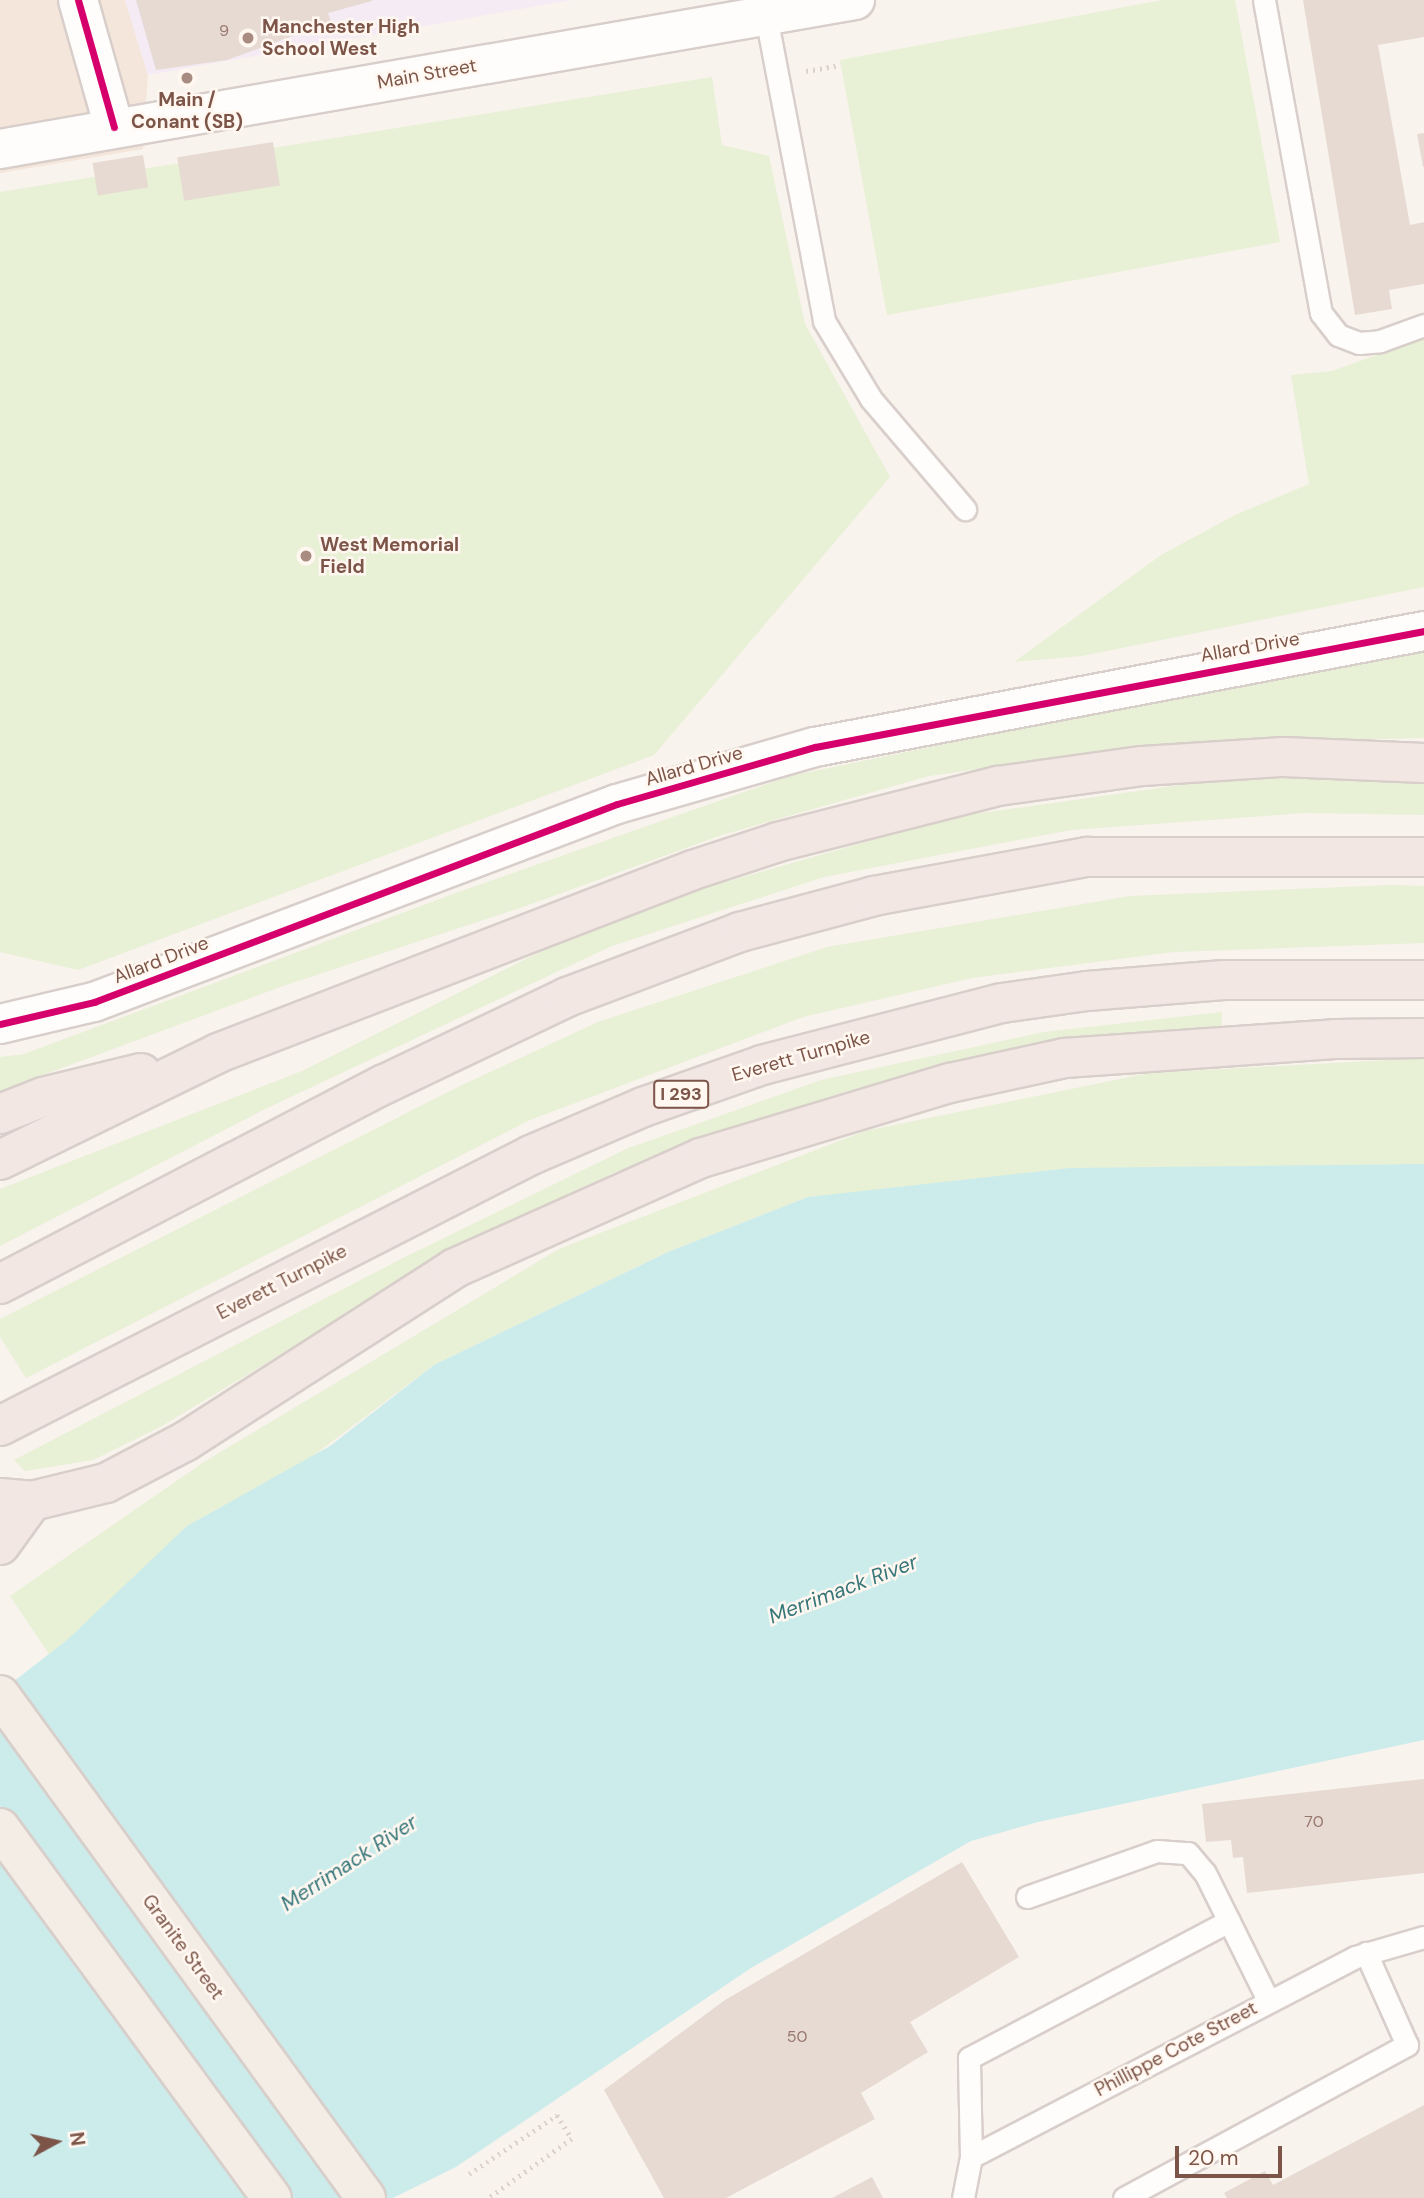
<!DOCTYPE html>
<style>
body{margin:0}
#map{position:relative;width:1424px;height:2198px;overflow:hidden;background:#f9f3ed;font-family:"DM Sans",sans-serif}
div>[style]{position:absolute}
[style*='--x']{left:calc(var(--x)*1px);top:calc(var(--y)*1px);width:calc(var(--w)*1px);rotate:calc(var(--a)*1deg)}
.residential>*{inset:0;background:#f4e6db}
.education>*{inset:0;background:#f4ebf5}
.green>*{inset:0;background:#e8f0d6}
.water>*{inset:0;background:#ccecec}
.building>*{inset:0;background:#e6dad3;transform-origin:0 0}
.path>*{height:4.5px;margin-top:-2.25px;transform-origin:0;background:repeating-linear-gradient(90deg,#dcd1cd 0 2px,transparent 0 7px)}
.roads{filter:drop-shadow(2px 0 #d8ceca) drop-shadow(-2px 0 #d8ceca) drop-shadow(0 2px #d8ceca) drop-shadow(0 -2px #d8ceca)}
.lane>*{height:21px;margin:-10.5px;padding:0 10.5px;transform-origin:10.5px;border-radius:10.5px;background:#fefdfc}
.street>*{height:38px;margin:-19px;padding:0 19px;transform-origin:19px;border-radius:19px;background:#fefdfc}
.secondary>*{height:38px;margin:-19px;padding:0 19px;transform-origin:19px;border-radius:19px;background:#fefdfc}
.primary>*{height:38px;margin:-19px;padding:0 19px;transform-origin:19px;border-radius:19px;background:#f3ede6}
.highway>*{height:38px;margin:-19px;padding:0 19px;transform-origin:19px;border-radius:19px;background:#f3e7e4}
.cycleway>*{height:7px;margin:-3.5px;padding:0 3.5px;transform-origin:3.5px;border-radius:3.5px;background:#d6006c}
.dots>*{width:19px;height:19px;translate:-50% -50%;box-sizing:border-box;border:4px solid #fff7f0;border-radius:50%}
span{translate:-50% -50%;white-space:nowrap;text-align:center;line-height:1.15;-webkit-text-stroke:5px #fff7f0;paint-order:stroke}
.number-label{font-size:16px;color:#98786d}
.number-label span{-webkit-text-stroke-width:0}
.shield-label span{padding:2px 5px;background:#fff7f0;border:2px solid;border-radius:5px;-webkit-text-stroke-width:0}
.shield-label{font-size:18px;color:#7c5548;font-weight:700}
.poi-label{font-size:19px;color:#7c5548;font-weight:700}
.left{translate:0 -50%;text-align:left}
.street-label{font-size:19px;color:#7c5548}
.water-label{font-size:21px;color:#37777b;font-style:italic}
.north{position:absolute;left:21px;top:2107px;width:70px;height:70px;-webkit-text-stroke:5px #fff7f0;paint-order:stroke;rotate:82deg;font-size:19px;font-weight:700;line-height:28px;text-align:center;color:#7c5548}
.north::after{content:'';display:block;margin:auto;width:24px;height:32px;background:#7c5548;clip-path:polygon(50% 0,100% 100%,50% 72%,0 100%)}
.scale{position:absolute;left:1175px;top:2146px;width:107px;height:32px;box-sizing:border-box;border:4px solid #7c5548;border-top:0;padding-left:9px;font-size:21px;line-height:24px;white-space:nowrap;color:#7c5548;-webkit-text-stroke:5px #fff7f0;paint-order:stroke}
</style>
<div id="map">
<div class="residential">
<i style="clip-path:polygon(0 0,125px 0,148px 75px,143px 149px,0 173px)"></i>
</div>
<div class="education">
<i style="clip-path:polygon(125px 0,571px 0,148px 75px)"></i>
</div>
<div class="green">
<i style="clip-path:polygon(1162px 0,1235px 0,1280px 242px,887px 315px,840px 60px)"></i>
<i style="clip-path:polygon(712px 77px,722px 145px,769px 156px,805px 324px,890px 477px,654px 755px,78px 970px,0 952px,0 192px)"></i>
<i style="clip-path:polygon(1424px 338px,1424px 587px,1082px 656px,1014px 662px,1161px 555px,1237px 514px,1309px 484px,1291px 375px,1332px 371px)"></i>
<i style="clip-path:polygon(1424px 651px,1424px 738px,1149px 745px,929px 776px,722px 835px,523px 907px,283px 986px,0 1091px,0 1057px,24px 1054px,453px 894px,790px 776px,1329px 665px)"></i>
<i style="clip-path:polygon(1294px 769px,1424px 775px,1424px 815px,1305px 813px,1071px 830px,824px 877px,612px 946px,265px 1109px,0 1246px,0 1189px,302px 1071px,548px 948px,701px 889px,953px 817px)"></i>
<i style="clip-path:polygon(1392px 885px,1424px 886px,1424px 943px,1174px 952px,972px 978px,803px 1017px,530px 1120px,26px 1378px,0 1337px,0 1319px,462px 1085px,598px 1022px,827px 947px,1130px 896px)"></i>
<i style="clip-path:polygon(1222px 1012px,1222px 1028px,1048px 1045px,841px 1093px,615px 1172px,467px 1242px,162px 1426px,93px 1460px,25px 1471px,14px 1460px,403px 1258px,626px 1149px,821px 1080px,1044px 1032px)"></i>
<i style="clip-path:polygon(1424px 1058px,1424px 1164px,808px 1197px,668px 1252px,434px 1365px,49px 1654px,10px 1596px,204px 1462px,559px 1249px,865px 1131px,1149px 1073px)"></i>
</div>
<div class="water">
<i style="clip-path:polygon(1424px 1164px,1424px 1740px,1038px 1822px,971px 1841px,751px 1968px,456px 2167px,393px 2198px,0 2198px,0 1692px,67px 1640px,187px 1526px,330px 1446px,434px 1365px,668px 1252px,808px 1197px,1070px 1168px)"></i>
</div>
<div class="building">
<i style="clip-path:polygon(136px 0,372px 0,372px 1px,328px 13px,331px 22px,227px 60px,156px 70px)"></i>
<i style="clip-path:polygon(1303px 0,1424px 0,1424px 37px,1378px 45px,1410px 225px,1424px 222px,1424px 284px,1389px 290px,1392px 309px,1355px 315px)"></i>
<i style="clip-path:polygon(1424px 133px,1424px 167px,1423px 167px,1417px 134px)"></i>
<i style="left:273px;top:142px;width:44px;height:97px;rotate:81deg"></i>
<i style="left:143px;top:155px;width:33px;height:51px;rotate:81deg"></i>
<i style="clip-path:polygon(1424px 1779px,1424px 1873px,1247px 1893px,1243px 1857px,1233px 1858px,1231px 1840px,1206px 1842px,1202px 1804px)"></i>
<i style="clip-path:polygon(962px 1862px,1019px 1957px,910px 2022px,928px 2052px,861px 2093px,875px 2119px,726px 2198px,664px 2198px,604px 2090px,725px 2000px)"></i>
<i style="clip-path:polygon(1424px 2105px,1424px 2198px,1227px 2198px,1224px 2193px,1265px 2171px,1273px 2185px)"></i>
<i style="clip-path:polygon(872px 2177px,883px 2198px,832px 2198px)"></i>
</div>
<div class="path">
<i style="--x:806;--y:71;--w:35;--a:-10"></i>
<i style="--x:469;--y:2174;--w:106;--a:-33.8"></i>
<i style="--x:557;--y:2115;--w:28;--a:58"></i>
<i style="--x:572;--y:2139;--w:102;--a:144.6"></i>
</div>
<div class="roads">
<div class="lane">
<i style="--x:1264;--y:0;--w:318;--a:79.7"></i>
<i style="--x:1321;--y:313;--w:28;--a:52"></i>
<i style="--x:1338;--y:335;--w:22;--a:21"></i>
<i style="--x:1359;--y:343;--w:21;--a:-5"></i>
<i style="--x:1380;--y:341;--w:47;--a:-20"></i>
<i style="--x:766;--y:16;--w:310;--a:79.2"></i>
<i style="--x:824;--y:321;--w:91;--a:58.9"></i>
<i style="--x:871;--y:399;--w:145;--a:49.5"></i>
<i style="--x:1027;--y:1897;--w:138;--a:-19.5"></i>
<i style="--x:1157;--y:1851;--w:31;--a:4"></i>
<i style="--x:1188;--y:1853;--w:26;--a:50"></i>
<i style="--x:1205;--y:1873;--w:142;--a:63.6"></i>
<i style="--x:971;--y:2157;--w:99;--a:-91.2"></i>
<i style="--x:969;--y:2058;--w:294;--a:-27.8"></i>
<i style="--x:963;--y:2198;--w:42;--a:-79"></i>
<i style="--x:971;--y:2157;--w:433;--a:-27.5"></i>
<i style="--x:1355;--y:1957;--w:72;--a:-16.2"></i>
<i style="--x:1124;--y:2198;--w:322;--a:-28.4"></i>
<i style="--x:1407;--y:2045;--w:101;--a:-114"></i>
</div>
<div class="street">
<i style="--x:78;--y:0;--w:132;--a:74.2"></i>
<i style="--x:0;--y:1024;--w:97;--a:-13.2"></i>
<i style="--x:94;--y:1002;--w:559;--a:-20.74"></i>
<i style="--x:617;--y:804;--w:206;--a:-16.1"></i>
<i style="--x:815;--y:747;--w:620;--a:-10.78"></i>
</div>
<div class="secondary">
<i style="--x:0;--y:149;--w:868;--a:-9.89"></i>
</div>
<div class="primary">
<i style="--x:0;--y:1695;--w:622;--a:53.96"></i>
<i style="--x:0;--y:1828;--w:459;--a:53.7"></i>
</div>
<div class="highway">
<i style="--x:0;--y:1114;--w:46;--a:-21.6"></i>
<i style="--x:43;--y:1097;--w:101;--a:-13.8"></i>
<i style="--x:0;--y:1160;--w:243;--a:-26.1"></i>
<i style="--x:218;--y:1053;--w:509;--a:-21.07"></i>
<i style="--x:693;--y:870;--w:89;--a:-18.2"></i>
<i style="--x:778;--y:842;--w:227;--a:-14.3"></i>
<i style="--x:998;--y:786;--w:146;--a:-7.9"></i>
<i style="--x:1143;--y:766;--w:141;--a:-3.7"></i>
<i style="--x:1284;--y:757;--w:140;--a:2.5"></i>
<i style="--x:0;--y:1284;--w:434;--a:-27.5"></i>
<i style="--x:385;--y:1084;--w:202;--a:-25.5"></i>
<i style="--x:567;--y:997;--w:185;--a:-20.6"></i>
<i style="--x:740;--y:932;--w:139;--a:-15"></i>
<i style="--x:874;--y:896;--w:217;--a:-10.4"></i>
<i style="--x:1087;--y:857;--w:337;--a:0"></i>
<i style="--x:0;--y:1426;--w:596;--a:-27.04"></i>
<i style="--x:531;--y:1155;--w:122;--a:-23.2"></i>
<i style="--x:643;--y:1107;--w:126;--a:-19.4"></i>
<i style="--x:762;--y:1065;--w:248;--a:-14.5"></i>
<i style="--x:1002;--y:1003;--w:86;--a:-8"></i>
<i style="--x:1087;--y:991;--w:137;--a:-4.6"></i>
<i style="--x:1224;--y:980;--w:200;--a:0"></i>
<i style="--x:0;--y:1498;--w:32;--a:5"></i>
<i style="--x:32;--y:1501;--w:76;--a:-13.7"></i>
<i style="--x:106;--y:1483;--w:90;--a:-27.7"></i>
<i style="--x:186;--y:1441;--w:320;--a:-32.7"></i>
<i style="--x:455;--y:1268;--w:269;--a:-24.1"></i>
<i style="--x:701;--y:1158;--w:260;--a:-16.8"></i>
<i style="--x:950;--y:1083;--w:118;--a:-12.3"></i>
<i style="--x:1065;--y:1058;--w:270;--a:-4"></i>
<i style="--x:1334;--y:1039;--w:90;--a:-0.6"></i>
<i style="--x:0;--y:1545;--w:54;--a:-54"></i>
</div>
</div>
<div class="cycleway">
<i style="--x:78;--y:0;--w:132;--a:74.2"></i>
<i style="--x:0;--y:1024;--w:97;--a:-13.2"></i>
<i style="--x:94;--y:1002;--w:559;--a:-20.74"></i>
<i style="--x:617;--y:804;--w:206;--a:-16.1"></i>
<i style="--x:815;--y:747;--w:620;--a:-10.78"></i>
</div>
<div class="dots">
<i style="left:248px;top:38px;background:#a88c82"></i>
<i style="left:187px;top:78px;background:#a88c82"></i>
<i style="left:306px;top:556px;background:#a88c82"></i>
</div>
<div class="number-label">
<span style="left:224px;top:31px">9</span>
<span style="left:1314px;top:1822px">70</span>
<span style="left:797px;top:2037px">50</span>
</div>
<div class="shield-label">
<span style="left:681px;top:1094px">I 293</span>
</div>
<div class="poi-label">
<span class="left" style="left:262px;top:38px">Manchester High<br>School West</span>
<span style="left:187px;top:111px">Main /<br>Conant (SB)</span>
<span class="left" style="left:320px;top:556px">West Memorial<br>Field</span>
</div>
<div class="street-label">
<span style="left:427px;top:74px;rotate:-10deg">Main Street</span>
<span style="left:1250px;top:647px;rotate:-10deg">Allard Drive</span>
<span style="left:694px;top:766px;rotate:-16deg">Allard Drive</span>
<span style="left:161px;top:960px;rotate:-21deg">Allard Drive</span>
<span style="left:801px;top:1056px;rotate:-16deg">Everett Turnpike</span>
<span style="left:282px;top:1282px;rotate:-27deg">Everett Turnpike</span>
<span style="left:183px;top:1947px;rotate:54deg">Granite Street</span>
<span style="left:1176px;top:2049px;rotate:-28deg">Phillippe Cote Street</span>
</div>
<div class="water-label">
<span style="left:843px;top:1589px;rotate:-21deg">Merrimack River</span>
<span style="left:349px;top:1863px;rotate:-33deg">Merrimack River</span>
</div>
<div class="north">N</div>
<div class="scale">20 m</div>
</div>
